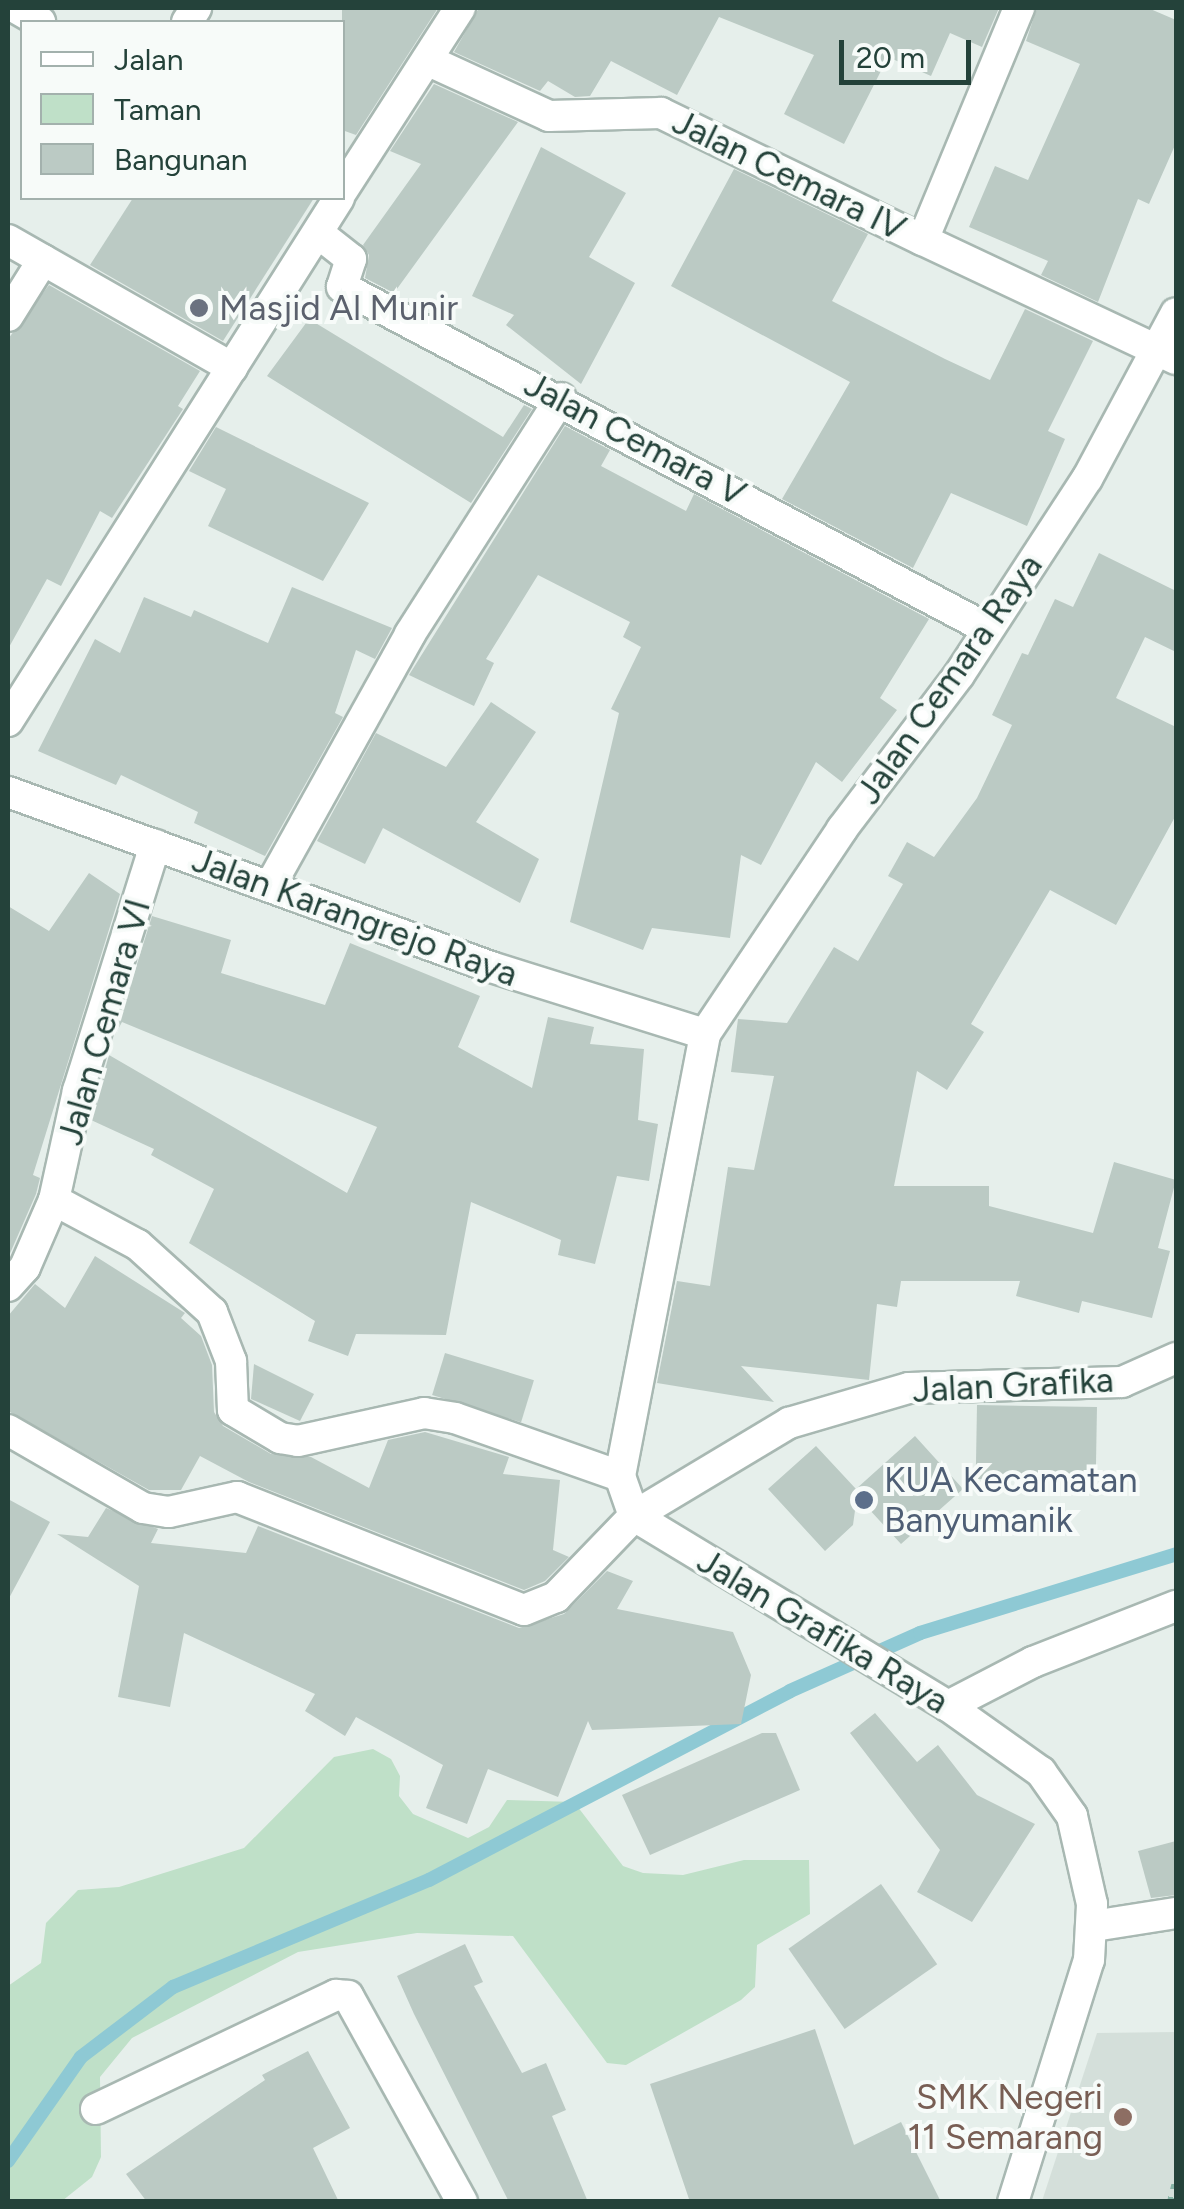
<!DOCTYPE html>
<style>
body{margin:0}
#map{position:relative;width:1184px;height:2209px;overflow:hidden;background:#e6efeb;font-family:Figtree,sans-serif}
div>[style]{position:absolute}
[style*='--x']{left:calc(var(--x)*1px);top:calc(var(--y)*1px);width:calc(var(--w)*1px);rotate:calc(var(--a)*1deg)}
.built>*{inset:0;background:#d4dfda}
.green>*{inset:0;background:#bfe0c8}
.stream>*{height:14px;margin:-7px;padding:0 7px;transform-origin:7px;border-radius:7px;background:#8ec9d4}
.building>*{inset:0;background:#bbcac4;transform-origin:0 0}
.path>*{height:6px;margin-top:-3px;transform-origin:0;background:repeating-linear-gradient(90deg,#86b3a5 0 5px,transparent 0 13px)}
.roads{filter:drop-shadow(2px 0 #a8b8b2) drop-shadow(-2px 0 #a8b8b2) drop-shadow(0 2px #a8b8b2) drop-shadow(0 -2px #a8b8b2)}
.minor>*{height:30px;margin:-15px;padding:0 15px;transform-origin:15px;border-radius:15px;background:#fff}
.secondary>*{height:30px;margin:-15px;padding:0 15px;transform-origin:15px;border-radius:15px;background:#fff}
.dots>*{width:28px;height:28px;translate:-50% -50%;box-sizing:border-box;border:5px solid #f7fbf9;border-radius:50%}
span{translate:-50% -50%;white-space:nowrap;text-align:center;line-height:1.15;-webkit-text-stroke:8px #f7fbf9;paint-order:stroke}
.street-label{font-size:35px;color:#24423a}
.worship-label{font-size:35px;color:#5b616d}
.left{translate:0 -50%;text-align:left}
.service-label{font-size:35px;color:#4e5e75}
.education-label{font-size:35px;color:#785e54}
.right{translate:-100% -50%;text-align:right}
.frame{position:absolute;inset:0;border:10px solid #24423a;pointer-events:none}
.legend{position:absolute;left:20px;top:20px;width:325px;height:180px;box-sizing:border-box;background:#f7fbf9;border:2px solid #a3b1ad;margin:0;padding:12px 18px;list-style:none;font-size:30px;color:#24423a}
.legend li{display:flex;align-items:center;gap:20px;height:50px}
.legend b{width:50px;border:2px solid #a3b1ad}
.scale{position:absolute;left:839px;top:40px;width:132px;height:45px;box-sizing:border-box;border:5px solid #24423a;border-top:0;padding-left:12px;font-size:30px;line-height:35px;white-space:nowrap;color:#24423a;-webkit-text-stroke:8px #f7fbf9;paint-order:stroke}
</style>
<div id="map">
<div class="built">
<i style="clip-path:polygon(1176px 2032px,1176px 2201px,1042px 2201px,1097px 2033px)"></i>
</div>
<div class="green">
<i style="clip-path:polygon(373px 1749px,391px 1759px,400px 1776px,399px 1796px,413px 1814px,468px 1838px,489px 1827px,507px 1800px,574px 1802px,623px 1866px,643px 1873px,683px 1875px,744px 1860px,809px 1860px,810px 1914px,757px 1945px,755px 1987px,741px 2000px,626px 2065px,607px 2063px,513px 1936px,417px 1933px,298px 1952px,132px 2038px,100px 2077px,101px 2157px,92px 2177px,62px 2201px,8px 2202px,8px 1986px,41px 1963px,46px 1923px,78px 1890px,119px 1887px,244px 1848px,334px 1757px)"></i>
</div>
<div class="stream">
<i style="--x:8;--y:2161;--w:127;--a:-54.9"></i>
<i style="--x:81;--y:2057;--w:116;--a:-37.3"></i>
<i style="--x:173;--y:1987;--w:277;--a:-22.7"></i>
<i style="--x:429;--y:1880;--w:407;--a:-27.6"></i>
<i style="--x:790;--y:1691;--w:142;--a:-24"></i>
<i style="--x:920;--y:1633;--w:268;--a:-17.1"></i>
</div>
<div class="building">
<i style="clip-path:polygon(342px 8px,438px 8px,356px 135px,342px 130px)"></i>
<i style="clip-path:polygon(479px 8px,999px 8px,982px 47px,950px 33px,931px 76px,888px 57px,844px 144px,784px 114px,814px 55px,719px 17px,677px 95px,611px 61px,590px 96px,575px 97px,548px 81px,540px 91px,454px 52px)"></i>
<i style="clip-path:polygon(1037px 8px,1148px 8px,1176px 20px,1176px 143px,1149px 204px,1138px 199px,1098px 302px,1041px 275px,1048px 261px,969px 227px,995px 166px,1028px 180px,1080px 64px,1026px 41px)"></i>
<i style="clip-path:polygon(434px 84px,518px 122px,394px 293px,365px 278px,369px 255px,363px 245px,421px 164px,390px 151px)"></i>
<i style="clip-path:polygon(541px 147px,626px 193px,589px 257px,635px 283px,581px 384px,506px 325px,514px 315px,472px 296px)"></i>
<i style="clip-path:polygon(734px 169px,868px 234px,832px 301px,945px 359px,990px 380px,1025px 309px,1093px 341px,1048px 431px,1065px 439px,1027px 526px,951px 493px,913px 568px,782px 499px,850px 382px,671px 286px)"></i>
<i style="clip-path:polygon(133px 198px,314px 198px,223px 341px,90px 265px)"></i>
<i style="clip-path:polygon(49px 285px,200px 371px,178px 406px,183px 409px,112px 518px,100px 511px,61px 586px,47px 579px,8px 649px,8px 339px)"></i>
<i style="clip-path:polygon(309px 319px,503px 437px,524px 405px,532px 409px,471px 503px,267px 376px)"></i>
<i style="clip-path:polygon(565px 426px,610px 450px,601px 466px,686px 511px,694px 494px,929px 619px,880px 698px,897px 710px,842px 782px,816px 762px,761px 865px,741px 855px,730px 938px,652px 928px,643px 950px,570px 922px,619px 713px,611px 709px,641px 647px,623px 637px,630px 622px,538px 575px,486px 659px,494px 663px,474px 706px,409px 675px)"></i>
<i style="clip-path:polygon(216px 427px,369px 503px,323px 581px,208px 526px,226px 489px,189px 471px)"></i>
<i style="clip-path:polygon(1099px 553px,1176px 591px,1176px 652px,1145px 637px,1116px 698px,1176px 727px,1176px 815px,1116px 925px,1050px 890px,971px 1024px,984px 1032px,947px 1090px,917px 1071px,894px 1186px,989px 1186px,989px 1206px,1093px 1233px,1114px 1162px,1176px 1180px,1158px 1248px,1170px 1251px,1152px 1318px,1082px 1301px,1079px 1313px,1016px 1296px,1020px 1281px,901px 1281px,897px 1307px,877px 1304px,869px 1380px,741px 1366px,774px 1402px,657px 1383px,677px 1281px,710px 1286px,728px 1167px,754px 1170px,774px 1076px,731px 1072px,738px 1019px,787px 1023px,834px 947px,858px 961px,903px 884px,888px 876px,907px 842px,934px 857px,977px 798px,1012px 725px,992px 715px,1022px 653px,1028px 655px,1055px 599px,1073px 607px)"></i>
<i style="clip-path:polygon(292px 587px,392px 628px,375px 659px,356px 650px,335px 713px,343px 717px,265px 856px,194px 823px,198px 812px,121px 775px,116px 785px,38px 751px,95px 639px,120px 653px,144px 597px,191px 617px,194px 610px,268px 643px)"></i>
<i style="clip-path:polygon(491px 702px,536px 732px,476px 822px,539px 859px,520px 903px,383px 828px,365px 864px,317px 841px,376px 733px,446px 767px)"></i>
<i style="clip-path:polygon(89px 873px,120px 894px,33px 1175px,40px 1178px,36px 1194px,8px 1258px,8px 906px,49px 931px)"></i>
<i style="clip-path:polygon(152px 916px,231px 940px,221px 973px,325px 1005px,350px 943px,480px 996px,458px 1047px,532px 1088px,548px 1017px,594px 1027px,590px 1044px,644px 1049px,638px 1120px,658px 1124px,649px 1181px,617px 1176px,595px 1264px,558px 1255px,561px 1240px,471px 1202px,446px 1335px,356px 1334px,348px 1356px,308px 1341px,315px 1321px,189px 1243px,214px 1189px,151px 1155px,154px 1149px,91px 1120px,109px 1055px,347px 1193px,377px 1127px,122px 1022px,115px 1035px)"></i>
<i style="clip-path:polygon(95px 1256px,185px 1313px,181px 1318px,201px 1336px,212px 1365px,214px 1412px,223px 1426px,271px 1454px,311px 1457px,369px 1488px,388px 1440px,425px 1432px,509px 1457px,503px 1474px,560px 1480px,553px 1550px,569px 1557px,545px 1581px,524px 1590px,249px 1482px,200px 1456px,181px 1490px,149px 1490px,8px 1411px,8px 1316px,35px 1284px,65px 1308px)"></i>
<i style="left:445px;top:1353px;width:93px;height:44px;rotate:17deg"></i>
<i style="clip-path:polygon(254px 1364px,314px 1394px,300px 1421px,251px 1399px)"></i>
<i style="left:977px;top:1405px;width:120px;height:74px;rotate:1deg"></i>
<i style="clip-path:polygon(915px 1436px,963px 1489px,901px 1544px,857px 1496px,853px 1525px,825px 1551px,768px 1489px,816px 1446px,856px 1489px)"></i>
<i style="clip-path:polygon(8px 1499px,50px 1522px,8px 1600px)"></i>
<i style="clip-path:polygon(106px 1508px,158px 1529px,151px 1543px,246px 1553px,258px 1526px,519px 1628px,564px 1614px,607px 1571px,633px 1581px,617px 1609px,733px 1632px,751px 1675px,741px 1724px,592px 1730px,588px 1721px,558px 1797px,488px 1769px,467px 1824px,426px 1808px,443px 1765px,356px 1717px,345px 1736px,305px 1711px,315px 1694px,184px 1633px,170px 1707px,118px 1697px,139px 1586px,57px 1534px,88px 1537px)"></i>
<i style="clip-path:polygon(875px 1713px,917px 1762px,938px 1745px,977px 1795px,1035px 1824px,972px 1922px,917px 1892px,940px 1850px,850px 1733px)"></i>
<i style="clip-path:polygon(762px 1733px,776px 1733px,800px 1790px,650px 1855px,622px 1795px)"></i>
<i style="clip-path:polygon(1176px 1841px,1176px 1895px,1151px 1898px,1138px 1851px)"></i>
<i style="left:881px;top:1884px;width:98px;height:113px;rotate:55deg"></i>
<i style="clip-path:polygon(465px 1944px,483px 1982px,474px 1986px,522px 2073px,546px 2063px,566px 2110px,552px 2116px,588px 2202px,509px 2202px,414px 2014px,397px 1976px)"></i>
<i style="clip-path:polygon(815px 2029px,854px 2145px,901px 2122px,941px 2202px,690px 2202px,650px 2084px)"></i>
<i style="clip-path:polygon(308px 2051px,350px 2128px,313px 2148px,339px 2202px,147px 2202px,126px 2174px,265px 2080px,262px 2075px)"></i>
</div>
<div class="path">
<i style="--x:1170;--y:2202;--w:25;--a:-76"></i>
</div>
<div class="roads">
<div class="minor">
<i style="--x:16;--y:8;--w:28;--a:30"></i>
<i style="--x:1019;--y:8;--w:251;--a:112.5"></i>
<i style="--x:923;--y:240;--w:280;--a:25.2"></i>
<i style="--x:187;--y:22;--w:17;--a:-57"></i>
<i style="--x:427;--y:60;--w:134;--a:24.7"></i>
<i style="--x:549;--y:116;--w:112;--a:-1.5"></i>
<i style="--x:661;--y:113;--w:291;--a:25.9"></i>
<i style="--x:342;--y:191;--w:218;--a:-57.2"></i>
<i style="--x:318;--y:233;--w:42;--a:38.2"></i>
<i style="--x:351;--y:259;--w:29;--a:108"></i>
<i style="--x:342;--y:287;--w:731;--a:27.9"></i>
<i style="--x:8;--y:240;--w:258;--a:29.7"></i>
<i style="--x:8;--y:316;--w:66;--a:-58"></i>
<i style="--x:8;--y:721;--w:619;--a:-57.67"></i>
<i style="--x:270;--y:886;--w:288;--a:-60.9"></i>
<i style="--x:410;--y:634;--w:280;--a:-57.4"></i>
<i style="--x:54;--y:1200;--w:95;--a:28.2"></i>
<i style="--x:138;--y:1245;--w:100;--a:42.2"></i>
<i style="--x:212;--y:1312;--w:53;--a:68.8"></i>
<i style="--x:231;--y:1361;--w:49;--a:87.7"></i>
<i style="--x:233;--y:1410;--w:55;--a:30.8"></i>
<i style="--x:280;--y:1438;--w:18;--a:9"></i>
<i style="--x:298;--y:1441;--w:129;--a:-12.5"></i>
<i style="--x:424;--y:1413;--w:31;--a:9"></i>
<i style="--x:455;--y:1418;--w:175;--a:19.4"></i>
<i style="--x:8;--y:1286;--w:25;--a:-48"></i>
<i style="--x:25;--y:1267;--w:73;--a:-66.6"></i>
<i style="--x:54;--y:1200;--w:112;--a:-77.6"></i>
<i style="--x:78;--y:1091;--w:258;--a:-72.6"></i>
<i style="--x:8;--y:1430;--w:156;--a:30"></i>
<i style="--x:143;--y:1508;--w:26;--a:9"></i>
<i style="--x:169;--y:1512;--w:70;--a:-12.4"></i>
<i style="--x:237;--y:1497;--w:308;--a:21.5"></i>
<i style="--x:524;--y:1610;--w:35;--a:-22"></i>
<i style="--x:556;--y:1597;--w:112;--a:-46.1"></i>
<i style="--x:634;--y:1516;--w:181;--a:-31"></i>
<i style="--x:789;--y:1423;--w:125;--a:-16.3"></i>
<i style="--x:909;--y:1388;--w:213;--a:-1.6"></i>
<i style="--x:1122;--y:1382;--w:59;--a:-24"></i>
<i style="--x:948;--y:1706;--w:96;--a:-27.4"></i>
<i style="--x:1033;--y:1662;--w:154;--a:-21.4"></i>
<i style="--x:1093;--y:1926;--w:84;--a:-8.9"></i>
<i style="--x:96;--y:2109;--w:266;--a:-25.4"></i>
<i style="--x:336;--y:1995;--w:12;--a:5"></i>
<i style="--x:348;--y:1996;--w:235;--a:61"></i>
</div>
<div class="secondary">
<i style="--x:8;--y:792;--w:514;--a:19.92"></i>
<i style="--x:491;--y:967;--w:224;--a:17.4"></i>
<i style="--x:1013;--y:2202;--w:254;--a:-72.6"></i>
<i style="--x:1089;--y:1960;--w:56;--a:-86.9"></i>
<i style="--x:1092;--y:1904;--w:90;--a:-102.8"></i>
<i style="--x:1072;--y:1816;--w:54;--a:-125.2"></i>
<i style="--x:1041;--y:1772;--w:114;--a:-144.6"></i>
<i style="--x:948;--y:1706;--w:367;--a:-148.8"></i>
<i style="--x:634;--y:1516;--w:42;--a:-109.3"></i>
<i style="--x:620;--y:1476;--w:450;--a:-79.1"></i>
<i style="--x:705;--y:1034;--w:247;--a:-56.2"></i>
<i style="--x:842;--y:829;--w:193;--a:-52.8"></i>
<i style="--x:959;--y:675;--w:234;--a:-56.9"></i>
<i style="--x:1087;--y:479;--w:188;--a:-61.8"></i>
</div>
</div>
<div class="dots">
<i style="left:199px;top:308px;background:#6b7280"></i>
<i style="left:864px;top:1500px;background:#5c6f8a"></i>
<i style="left:1123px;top:2117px;background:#8d6e63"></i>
</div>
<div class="street-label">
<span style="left:789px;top:175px;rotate:26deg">Jalan Cemara IV</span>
<span style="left:635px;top:439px;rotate:28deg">Jalan Cemara V</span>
<span style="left:949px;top:679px;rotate:-55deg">Jalan Cemara Raya</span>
<span style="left:355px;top:917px;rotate:20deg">Jalan Karangrejo Raya</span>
<span style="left:104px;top:1022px;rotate:-74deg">Jalan Cemara VI</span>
<span style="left:1013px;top:1385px;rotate:-3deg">Jalan Grafika</span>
<span style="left:823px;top:1631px;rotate:31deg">Jalan Grafika Raya</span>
</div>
<div class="worship-label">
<span class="left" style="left:219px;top:308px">Masjid Al Munir</span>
</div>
<div class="service-label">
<span class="left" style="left:884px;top:1500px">KUA Kecamatan<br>Banyumanik</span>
</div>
<div class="education-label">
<span class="right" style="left:1103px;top:2117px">SMK Negeri<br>11 Semarang</span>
</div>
<div class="frame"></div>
<ul class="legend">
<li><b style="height:12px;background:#fff"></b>Jalan</li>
<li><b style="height:28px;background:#bfe0c8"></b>Taman</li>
<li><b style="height:28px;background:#bbcac4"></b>Bangunan</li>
</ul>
<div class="scale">20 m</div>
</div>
